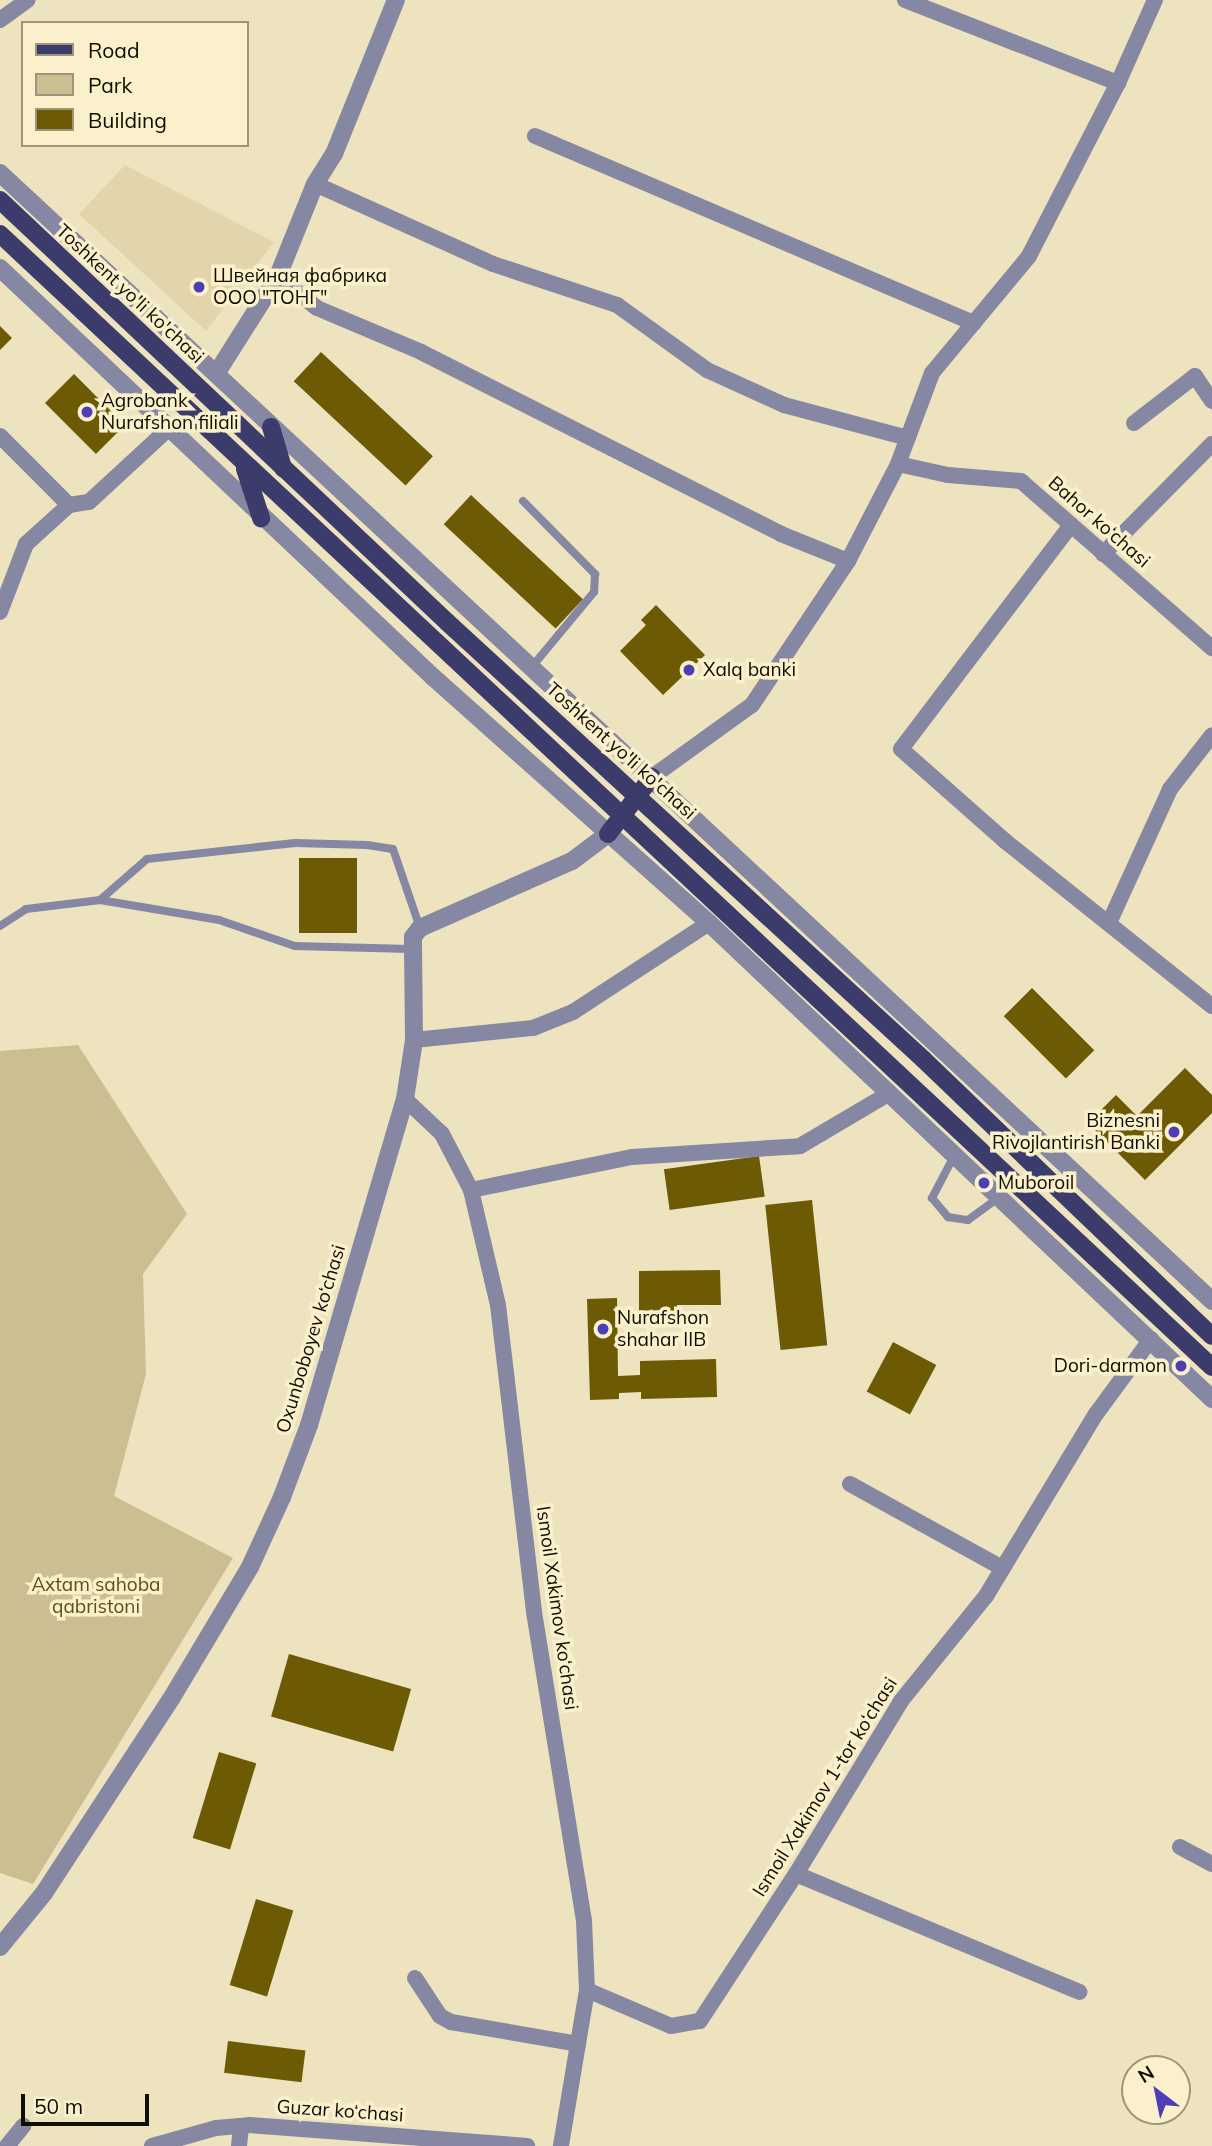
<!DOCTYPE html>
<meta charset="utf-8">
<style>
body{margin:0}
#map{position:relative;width:1212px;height:2146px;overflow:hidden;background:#ede3be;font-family:Mulish,sans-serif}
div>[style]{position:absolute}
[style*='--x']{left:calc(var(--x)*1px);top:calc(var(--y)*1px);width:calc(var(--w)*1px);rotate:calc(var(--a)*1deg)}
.built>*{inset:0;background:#e2d5ab}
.green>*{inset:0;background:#cbbf92}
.building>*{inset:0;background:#6d5a05;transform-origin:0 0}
.service>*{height:8px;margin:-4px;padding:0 4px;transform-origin:4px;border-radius:4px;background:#8587a3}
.minor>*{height:16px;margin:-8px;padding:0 8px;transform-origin:8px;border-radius:8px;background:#8587a3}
.tertiary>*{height:18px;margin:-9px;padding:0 9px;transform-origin:9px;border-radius:9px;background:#8587a3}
.primary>*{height:18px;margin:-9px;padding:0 9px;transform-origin:9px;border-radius:9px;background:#3c3c6c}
.dots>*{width:19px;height:19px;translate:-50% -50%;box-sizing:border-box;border:4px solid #faf0cb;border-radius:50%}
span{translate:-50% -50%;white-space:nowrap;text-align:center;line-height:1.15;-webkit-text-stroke:7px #faf0cb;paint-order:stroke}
.poi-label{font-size:19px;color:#110d03}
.left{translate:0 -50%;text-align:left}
.right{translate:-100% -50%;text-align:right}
.street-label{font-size:19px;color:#110d03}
.park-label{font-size:19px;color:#5e5019}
.legend{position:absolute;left:21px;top:21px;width:228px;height:126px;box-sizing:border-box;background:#faf0cb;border:2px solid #9d957b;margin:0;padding:9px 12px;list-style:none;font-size:21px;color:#110d03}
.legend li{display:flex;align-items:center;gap:14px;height:35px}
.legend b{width:35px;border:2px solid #9d957b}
.north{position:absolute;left:1121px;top:2055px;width:70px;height:70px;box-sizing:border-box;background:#faf0cb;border:2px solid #9d957b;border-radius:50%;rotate:328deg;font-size:19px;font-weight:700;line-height:28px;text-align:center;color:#110d03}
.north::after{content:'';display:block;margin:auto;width:24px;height:32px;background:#4c3fb6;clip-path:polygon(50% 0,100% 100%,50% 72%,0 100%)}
.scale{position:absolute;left:21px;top:2094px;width:128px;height:32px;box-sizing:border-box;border:4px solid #110d03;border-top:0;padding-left:9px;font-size:21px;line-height:24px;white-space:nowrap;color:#110d03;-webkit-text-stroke:5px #faf0cb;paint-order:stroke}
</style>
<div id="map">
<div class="built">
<i style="clip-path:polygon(125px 165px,274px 242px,206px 331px,79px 214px)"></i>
</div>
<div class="green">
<i style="clip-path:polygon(78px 1045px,187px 1214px,143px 1274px,146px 1374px,114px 1496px,233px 1558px,33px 1884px,0 1873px,0 1051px)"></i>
</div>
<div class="building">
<i style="clip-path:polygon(0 326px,12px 338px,0 350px)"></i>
<i style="left:321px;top:352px;width:153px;height:40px;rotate:43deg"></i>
<i style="left:74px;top:374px;width:72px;height:41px;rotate:45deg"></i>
<i style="left:471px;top:495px;width:153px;height:40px;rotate:43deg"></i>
<i style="clip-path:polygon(656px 605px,705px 655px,663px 695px,620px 651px,646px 625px,641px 620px)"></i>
<i style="left:299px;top:858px;width:58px;height:75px"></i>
<i style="left:1032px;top:988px;width:88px;height:40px;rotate:45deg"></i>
<i style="clip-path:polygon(1185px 1068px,1212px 1095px,1212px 1113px,1145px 1180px,1088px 1123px,1116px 1095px,1137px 1116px)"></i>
<i style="left:759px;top:1156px;width:41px;height:96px;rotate:82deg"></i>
<i style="left:812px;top:1200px;width:146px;height:47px;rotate:84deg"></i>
<i style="clip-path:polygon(720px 1270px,721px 1305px,677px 1305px,677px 1324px,639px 1324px,639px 1271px)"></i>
<i style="clip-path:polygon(617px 1298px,618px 1376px,640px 1375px,640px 1361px,716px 1359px,717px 1397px,641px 1399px,641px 1392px,619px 1393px,619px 1399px,590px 1400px,587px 1299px)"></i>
<i style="left:893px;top:1342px;width:49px;height:56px;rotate:28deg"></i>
<i style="left:289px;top:1654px;width:127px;height:65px;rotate:16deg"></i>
<i style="left:219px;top:1752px;width:39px;height:90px;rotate:17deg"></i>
<i style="left:256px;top:1899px;width:39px;height:90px;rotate:17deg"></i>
<i style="left:228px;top:2041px;width:78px;height:32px;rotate:7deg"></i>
</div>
<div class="service">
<i style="--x:523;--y:501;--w:103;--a:45.4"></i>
<i style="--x:595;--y:574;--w:18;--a:93"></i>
<i style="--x:594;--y:592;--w:99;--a:129.7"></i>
<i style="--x:100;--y:900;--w:62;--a:-41.1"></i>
<i style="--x:147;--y:859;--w:149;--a:-6.2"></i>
<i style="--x:295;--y:843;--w:72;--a:1.6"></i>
<i style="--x:367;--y:845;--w:26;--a:9"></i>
<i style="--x:393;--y:849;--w:83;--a:71.1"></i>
<i style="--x:0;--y:926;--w:31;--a:-33"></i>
<i style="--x:26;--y:909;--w:75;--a:-6.9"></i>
<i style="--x:100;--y:900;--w:121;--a:9.5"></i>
<i style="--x:219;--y:920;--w:80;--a:18.9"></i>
<i style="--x:295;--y:946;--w:115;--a:1.5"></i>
<i style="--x:955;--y:1154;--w:50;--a:117.6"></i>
<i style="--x:932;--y:1198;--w:25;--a:50"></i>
<i style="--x:948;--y:1217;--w:20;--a:9"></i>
<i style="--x:968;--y:1220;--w:39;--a:-36"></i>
</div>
<div class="minor">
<i style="--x:905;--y:0;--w:229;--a:21.3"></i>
<i style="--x:0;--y:20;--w:34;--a:-36"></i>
<i style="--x:535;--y:136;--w:477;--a:23.1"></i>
<i style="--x:315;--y:184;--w:195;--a:24.2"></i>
<i style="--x:493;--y:264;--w:131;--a:18.3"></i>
<i style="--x:617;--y:305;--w:111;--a:35.8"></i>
<i style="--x:707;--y:370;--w:85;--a:24.4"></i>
<i style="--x:784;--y:405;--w:128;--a:14.9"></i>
<i style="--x:278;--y:276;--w:50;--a:39.4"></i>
<i style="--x:317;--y:308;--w:113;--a:22.9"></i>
<i style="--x:421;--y:352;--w:403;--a:26.8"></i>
<i style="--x:781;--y:534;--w:72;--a:21.9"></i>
<i style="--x:1134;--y:423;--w:77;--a:-37.6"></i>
<i style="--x:1195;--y:376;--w:30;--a:56"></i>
<i style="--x:0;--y:436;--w:98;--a:45"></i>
<i style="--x:898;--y:464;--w:51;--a:12.4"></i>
<i style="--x:948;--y:475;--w:73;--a:4.7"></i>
<i style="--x:1021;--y:481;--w:254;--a:41.2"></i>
<i style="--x:1071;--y:525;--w:281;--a:127.2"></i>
<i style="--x:901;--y:749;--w:139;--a:41.5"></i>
<i style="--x:1005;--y:841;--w:265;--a:38.6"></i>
<i style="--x:1103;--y:554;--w:155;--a:-45.3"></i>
<i style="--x:0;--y:612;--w:73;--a:-69.1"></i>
<i style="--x:26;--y:544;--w:58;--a:-42.2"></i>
<i style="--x:69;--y:505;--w:20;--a:-9"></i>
<i style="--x:89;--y:502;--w:106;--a:-42.7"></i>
<i style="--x:652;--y:777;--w:123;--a:-35.8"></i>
<i style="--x:752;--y:705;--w:173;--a:-56.3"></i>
<i style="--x:848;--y:561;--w:109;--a:-62.7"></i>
<i style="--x:898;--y:464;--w:97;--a:-69.5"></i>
<i style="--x:932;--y:373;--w:152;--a:-50.3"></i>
<i style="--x:1029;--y:256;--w:195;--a:-62.8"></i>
<i style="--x:1118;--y:83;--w:91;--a:-66"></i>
<i style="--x:1109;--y:923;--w:147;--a:-65.5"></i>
<i style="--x:1170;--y:789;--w:68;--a:-52.1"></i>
<i style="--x:414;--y:1040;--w:120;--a:-5.8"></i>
<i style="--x:533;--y:1028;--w:43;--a:-21.8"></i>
<i style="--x:573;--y:1012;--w:163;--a:-33.2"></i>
<i style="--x:405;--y:1099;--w:51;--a:43.4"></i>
<i style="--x:442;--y:1134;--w:63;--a:62.6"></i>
<i style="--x:471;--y:1190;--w:118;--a:76.8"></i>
<i style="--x:498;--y:1305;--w:309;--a:83.3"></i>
<i style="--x:534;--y:1612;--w:313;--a:80.8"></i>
<i style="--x:584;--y:1921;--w:69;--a:87.5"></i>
<i style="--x:587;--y:1990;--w:158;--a:99.5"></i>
<i style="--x:471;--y:1190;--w:164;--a:-11.6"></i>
<i style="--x:632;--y:1157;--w:168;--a:-3.7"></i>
<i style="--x:800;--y:1146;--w:104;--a:-30.5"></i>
<i style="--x:850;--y:1484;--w:174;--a:28.9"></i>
<i style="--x:1180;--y:1847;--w:36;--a:28"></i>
<i style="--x:796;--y:1874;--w:307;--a:22.6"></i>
<i style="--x:415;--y:1978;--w:45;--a:56.7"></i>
<i style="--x:440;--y:2016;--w:13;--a:29"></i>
<i style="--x:451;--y:2022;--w:129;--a:9.8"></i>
<i style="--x:587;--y:1990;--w:91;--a:23.2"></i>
<i style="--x:671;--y:2026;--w:29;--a:-10"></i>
<i style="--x:700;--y:2021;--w:176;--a:-56.9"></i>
<i style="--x:796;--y:1874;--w:202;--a:-58.7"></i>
<i style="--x:901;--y:1701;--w:135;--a:-51"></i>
<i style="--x:986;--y:1596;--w:213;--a:-58.9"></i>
<i style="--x:1096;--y:1414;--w:93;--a:-53.7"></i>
<i style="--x:7;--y:2146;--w:26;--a:-51"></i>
<i style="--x:152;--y:2146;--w:66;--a:-15.7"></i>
<i style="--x:216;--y:2128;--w:33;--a:-5"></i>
<i style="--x:249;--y:2125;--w:279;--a:4.3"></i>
<i style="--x:239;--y:2146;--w:20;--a:-84"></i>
</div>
<div class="tertiary">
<i style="--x:0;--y:173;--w:1656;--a:42.94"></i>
<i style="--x:0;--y:268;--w:596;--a:43.37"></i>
<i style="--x:433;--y:677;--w:370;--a:41.7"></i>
<i style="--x:709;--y:923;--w:693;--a:43.42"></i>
<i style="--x:216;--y:374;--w:116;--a:-57.7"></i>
<i style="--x:278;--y:276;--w:99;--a:-68.1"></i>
<i style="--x:315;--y:184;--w:36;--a:-58"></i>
<i style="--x:334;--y:154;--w:166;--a:-68.1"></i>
<i style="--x:0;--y:1947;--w:70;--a:-50.8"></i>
<i style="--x:44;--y:1893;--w:232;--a:-56.8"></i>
<i style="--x:171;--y:1699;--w:154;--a:-59.1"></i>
<i style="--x:250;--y:1567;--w:77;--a:-65.4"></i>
<i style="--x:282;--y:1497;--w:77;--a:-69.4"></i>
<i style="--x:309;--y:1425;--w:340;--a:-73.6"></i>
<i style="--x:405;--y:1099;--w:60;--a:-81.3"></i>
<i style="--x:414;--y:1040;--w:103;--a:-90.6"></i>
<i style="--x:413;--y:937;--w:11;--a:-52"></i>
<i style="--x:420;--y:928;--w:166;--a:-23.8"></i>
<i style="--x:572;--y:861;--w:45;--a:-36.9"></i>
</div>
<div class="primary">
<i style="--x:0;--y:200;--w:615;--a:43.35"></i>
<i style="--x:447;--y:622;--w:646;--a:42.55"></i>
<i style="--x:923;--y:1059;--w:400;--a:43.8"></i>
<i style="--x:0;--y:234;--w:1659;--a:43.07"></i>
<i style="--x:271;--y:427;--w:43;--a:73.7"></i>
<i style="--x:245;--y:469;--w:52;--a:71.9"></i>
<i style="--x:608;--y:834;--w:72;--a:-52.3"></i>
</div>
<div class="dots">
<i style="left:199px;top:287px;background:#4c3fb6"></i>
<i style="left:87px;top:412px;background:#4c3fb6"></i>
<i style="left:689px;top:670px;background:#4c3fb6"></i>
<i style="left:1174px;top:1132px;background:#4c3fb6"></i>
<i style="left:984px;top:1183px;background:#4c3fb6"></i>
<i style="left:603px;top:1329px;background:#4c3fb6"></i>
<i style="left:1181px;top:1366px;background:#4c3fb6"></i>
</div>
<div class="poi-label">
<span class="left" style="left:213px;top:287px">Швейная фабрика<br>ООО "ТОНГ"</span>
<span class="left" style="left:101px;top:412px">Agrobank<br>Nurafshon filiali</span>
<span class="left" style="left:703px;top:670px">Xalq banki</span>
<span class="right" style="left:1160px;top:1132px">Biznesni<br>Rivojlantirish Banki</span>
<span class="left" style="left:998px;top:1183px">Muboroil</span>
<span class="left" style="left:617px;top:1329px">Nurafshon<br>shahar IIB</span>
<span class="right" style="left:1167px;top:1366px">Dori-darmon</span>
</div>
<div class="street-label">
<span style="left:130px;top:294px;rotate:43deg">Toshkent yo'li ko'chasi</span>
<span style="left:1099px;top:522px;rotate:41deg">Bahor ko‘chasi</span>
<span style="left:621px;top:751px;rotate:42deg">Toshkent yo'li ko'chasi</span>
<span style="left:311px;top:1339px;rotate:-73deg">Oxunboboyev ko‘chasi</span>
<span style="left:557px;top:1608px;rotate:82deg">Ismoil Xakimov ko‘chasi</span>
<span style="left:825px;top:1787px;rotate:-58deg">Ismoil Xakimov 1-tor ko‘chasi</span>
<span style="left:340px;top:2111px;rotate:4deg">Guzar ko‘chasi</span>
</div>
<div class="park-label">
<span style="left:96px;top:1596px">Axtam sahoba<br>qabristoni</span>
</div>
<ul class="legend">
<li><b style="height:9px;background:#3c3c6c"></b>Road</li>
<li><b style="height:19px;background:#cbbf92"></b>Park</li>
<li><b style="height:19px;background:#6d5a05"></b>Building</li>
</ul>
<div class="north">N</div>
<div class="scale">50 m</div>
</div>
